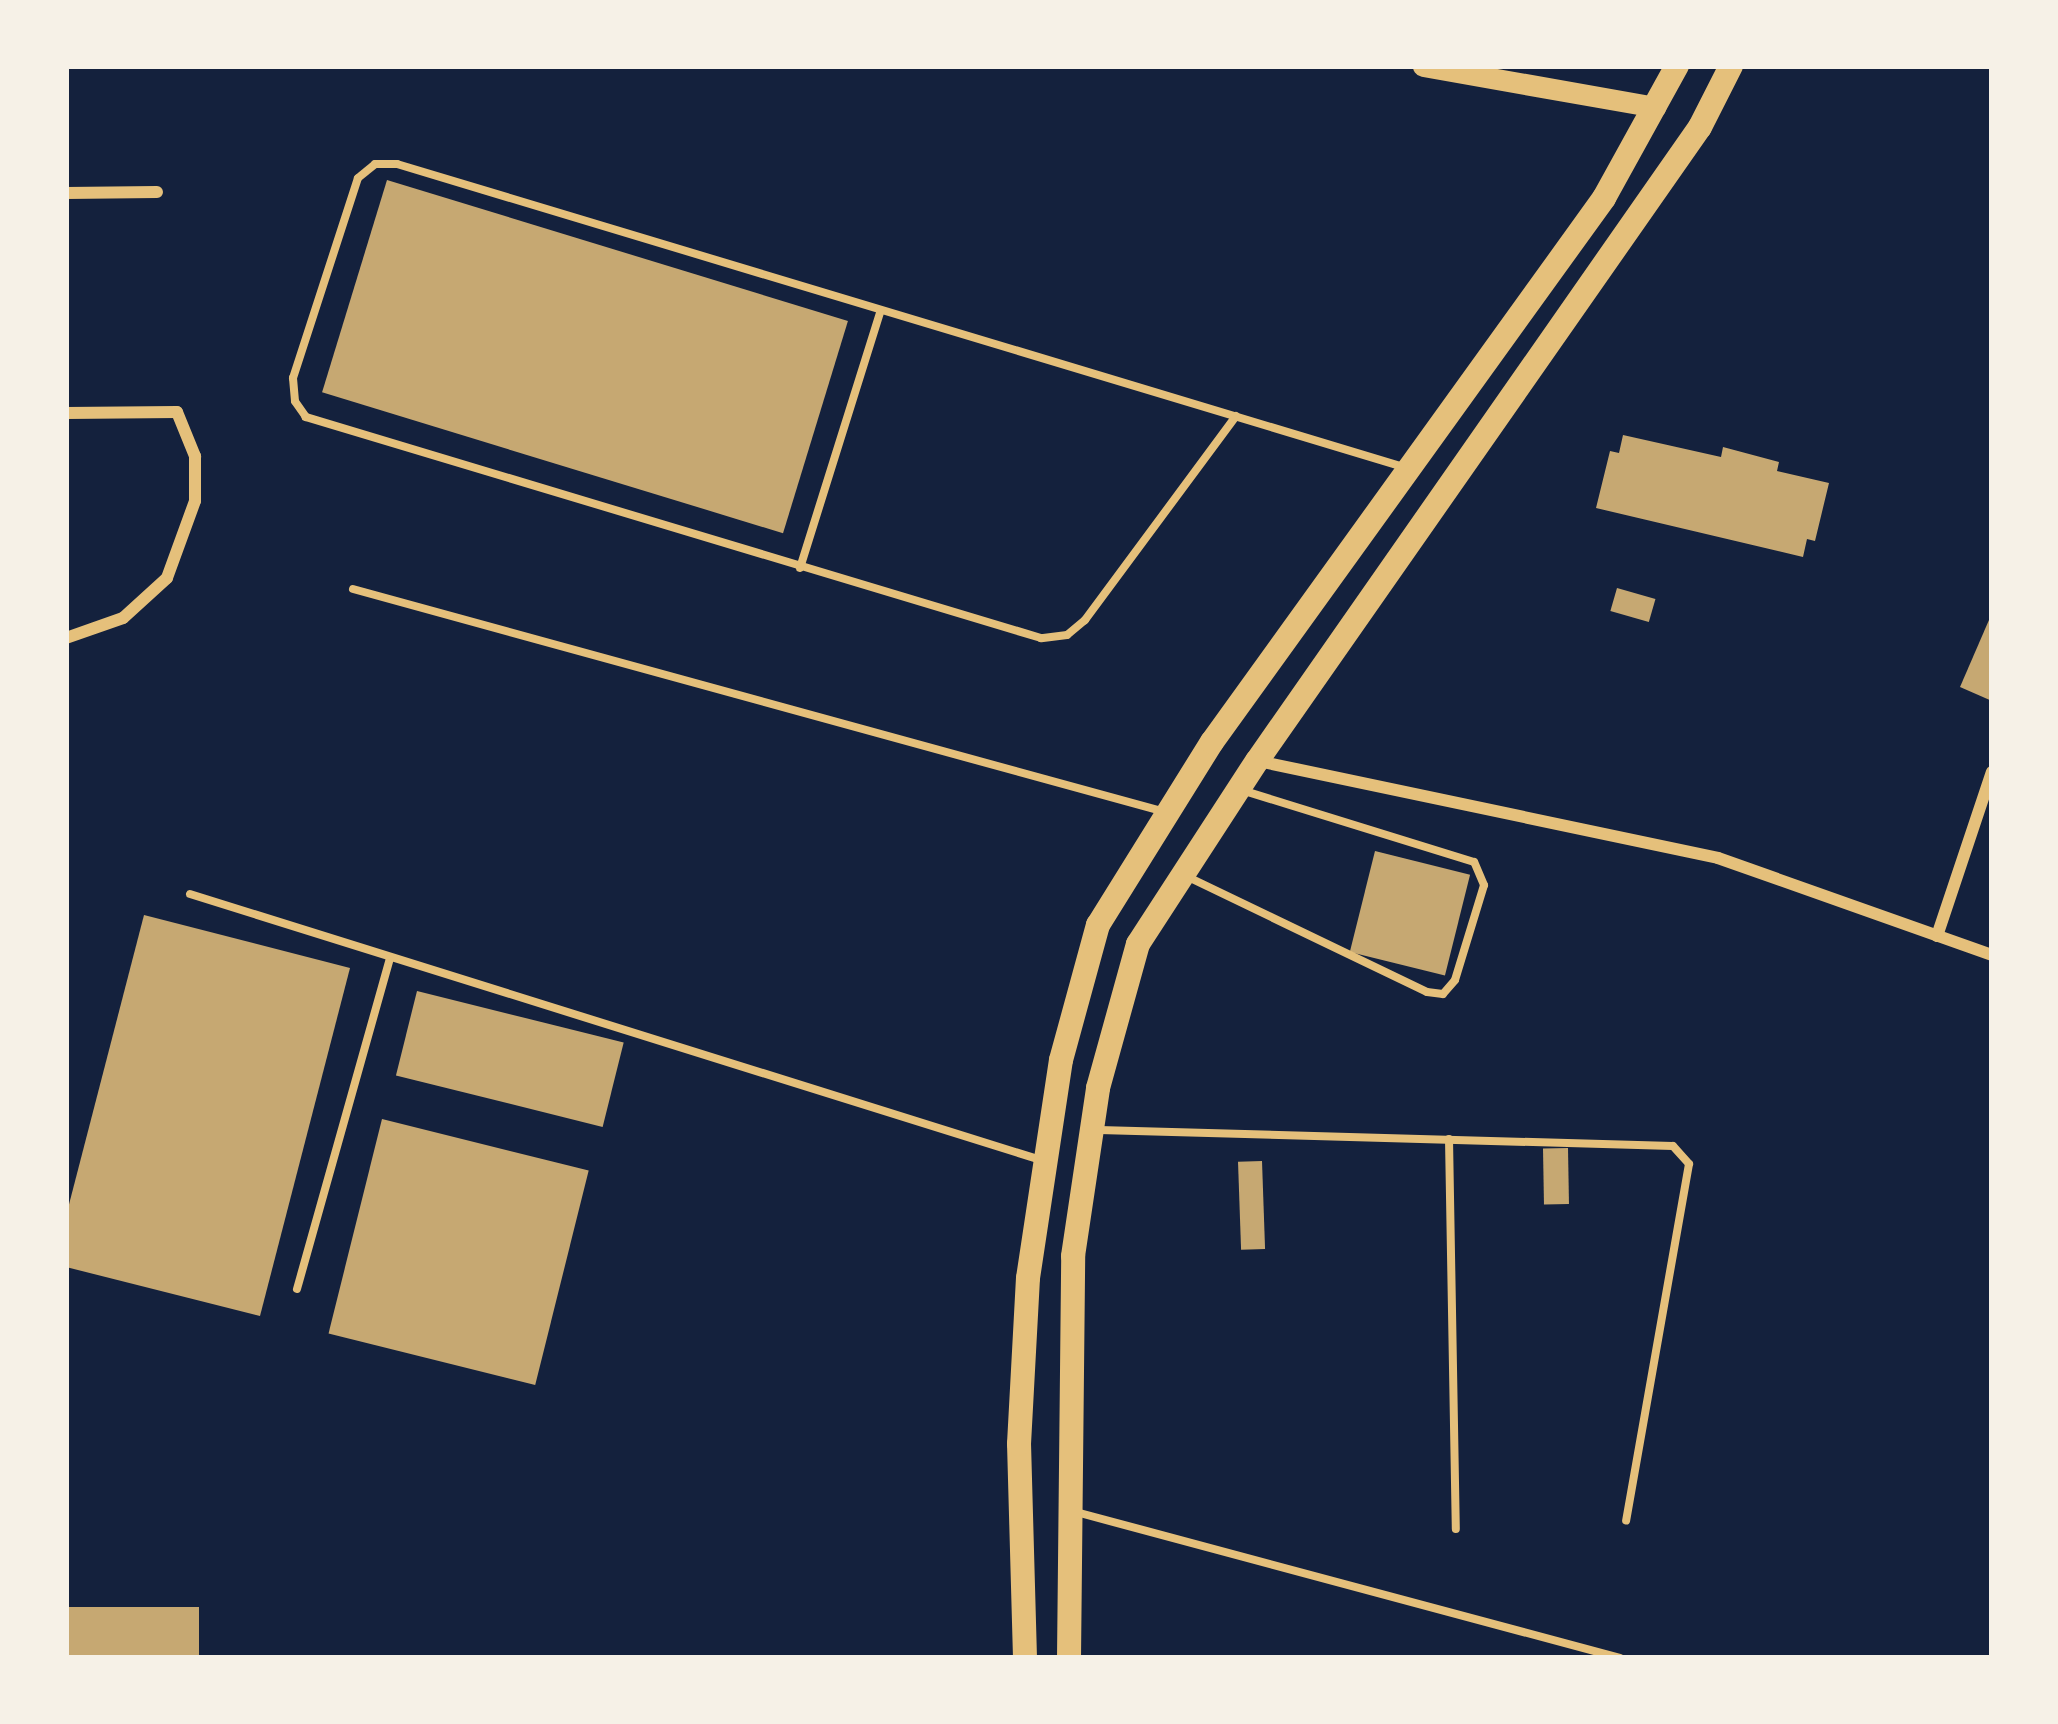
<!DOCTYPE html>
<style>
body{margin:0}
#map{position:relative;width:2058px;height:1724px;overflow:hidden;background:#14213d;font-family:"Golos Text",sans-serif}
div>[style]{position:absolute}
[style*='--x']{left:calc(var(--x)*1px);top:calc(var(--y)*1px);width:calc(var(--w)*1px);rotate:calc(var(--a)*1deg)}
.building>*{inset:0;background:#c6a872;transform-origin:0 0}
.service>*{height:8px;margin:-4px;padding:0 4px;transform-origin:4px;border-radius:4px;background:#e5c07b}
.minor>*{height:12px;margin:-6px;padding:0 6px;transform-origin:6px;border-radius:6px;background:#e5c07b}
.tertiary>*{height:21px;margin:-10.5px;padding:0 10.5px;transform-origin:10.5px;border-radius:10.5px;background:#e5c07b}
.primary>*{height:24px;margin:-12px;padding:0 12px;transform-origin:12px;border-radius:12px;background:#e5c07b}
span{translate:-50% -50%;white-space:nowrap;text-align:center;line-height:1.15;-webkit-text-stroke:9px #f6f1e7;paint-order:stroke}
.frame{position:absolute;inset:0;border:69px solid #f6f1e7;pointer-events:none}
</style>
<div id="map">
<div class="building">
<i style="left:387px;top:180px;width:482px;height:222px;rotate:17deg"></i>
<i style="clip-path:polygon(1623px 435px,1721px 457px,1723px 447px,1779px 462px,1777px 471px,1829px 483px,1815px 541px,1807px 539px,1803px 557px,1596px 508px,1610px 451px,1619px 453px)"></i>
<i style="left:1617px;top:588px;width:40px;height:24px;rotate:16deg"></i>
<i style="clip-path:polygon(1992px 613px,1992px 701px,1960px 687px)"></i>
<i style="left:1375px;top:851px;width:98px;height:104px;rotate:14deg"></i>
<i style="clip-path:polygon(144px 915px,350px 968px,260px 1316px,66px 1267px,66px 1216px)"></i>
<i style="left:417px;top:991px;width:213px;height:87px;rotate:14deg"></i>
<i style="left:382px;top:1119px;width:213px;height:221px;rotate:14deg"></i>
<i style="left:1568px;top:1148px;width:56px;height:25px;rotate:89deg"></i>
<i style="left:1262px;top:1161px;width:88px;height:24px;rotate:88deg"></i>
<i style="left:66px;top:1607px;width:133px;height:51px"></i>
</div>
<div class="service">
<i style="--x:1236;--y:416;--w:254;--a:126.5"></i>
<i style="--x:1085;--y:620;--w:23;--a:140"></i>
<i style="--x:1067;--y:635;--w:26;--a:173"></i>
<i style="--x:1041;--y:638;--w:768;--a:-163.27"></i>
<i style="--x:306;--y:417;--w:19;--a:-125"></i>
<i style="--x:295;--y:401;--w:23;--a:-95"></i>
<i style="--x:293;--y:378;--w:210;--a:-72"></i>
<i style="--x:358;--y:178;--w:22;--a:-39"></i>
<i style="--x:375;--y:164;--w:22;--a:0"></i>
<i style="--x:397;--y:164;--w:1055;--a:16.75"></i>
<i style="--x:800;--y:568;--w:270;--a:-72.6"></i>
<i style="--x:353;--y:589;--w:838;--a:15.36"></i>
<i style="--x:1188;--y:877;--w:265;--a:25.7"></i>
<i style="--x:1427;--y:992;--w:16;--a:7"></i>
<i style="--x:1443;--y:994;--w:18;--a:-49"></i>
<i style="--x:1455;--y:980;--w:99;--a:-73"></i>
<i style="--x:1484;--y:885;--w:25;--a:-113"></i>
<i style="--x:1474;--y:862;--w:244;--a:-162.8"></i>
<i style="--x:190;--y:894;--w:892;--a:17.36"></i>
<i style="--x:1099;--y:1130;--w:574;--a:1.6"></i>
<i style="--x:1673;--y:1146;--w:24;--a:48"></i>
<i style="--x:1689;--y:1164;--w:362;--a:100"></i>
<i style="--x:1449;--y:1139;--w:390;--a:89"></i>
<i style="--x:297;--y:1289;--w:344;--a:-74.3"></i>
<i style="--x:1076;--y:1512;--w:563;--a:15.02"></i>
</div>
<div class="minor">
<i style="--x:66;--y:193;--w:91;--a:-0.6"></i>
<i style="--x:66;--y:413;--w:111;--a:-0.5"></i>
<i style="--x:177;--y:412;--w:48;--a:67.8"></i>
<i style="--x:195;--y:456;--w:45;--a:90"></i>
<i style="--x:195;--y:501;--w:82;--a:110"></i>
<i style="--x:167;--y:578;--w:59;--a:137.7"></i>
<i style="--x:123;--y:618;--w:60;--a:160.7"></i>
<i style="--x:1258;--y:761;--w:470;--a:11.9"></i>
<i style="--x:1718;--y:858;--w:291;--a:19.5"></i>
<i style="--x:1937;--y:936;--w:173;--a:-71.5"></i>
</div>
<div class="tertiary">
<i style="--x:1423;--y:66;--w:236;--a:10"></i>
</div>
<div class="primary">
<i style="--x:1025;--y:1658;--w:214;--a:-91.6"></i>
<i style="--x:1019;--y:1444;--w:166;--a:-86.9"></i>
<i style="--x:1028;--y:1278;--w:220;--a:-81.4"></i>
<i style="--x:1061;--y:1060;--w:140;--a:-74.7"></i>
<i style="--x:1098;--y:925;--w:216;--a:-58.1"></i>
<i style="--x:1212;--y:742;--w:671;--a:-54.22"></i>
<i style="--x:1604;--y:198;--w:151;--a:-61.1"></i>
<i style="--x:1069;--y:1658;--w:402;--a:-89.4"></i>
<i style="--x:1073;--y:1256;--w:170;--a:-81.5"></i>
<i style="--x:1098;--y:1088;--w:149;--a:-74.5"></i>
<i style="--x:1138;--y:944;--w:218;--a:-57"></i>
<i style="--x:1257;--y:761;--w:773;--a:-55.06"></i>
<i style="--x:1700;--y:127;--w:68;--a:-63.1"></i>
</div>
<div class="frame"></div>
</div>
